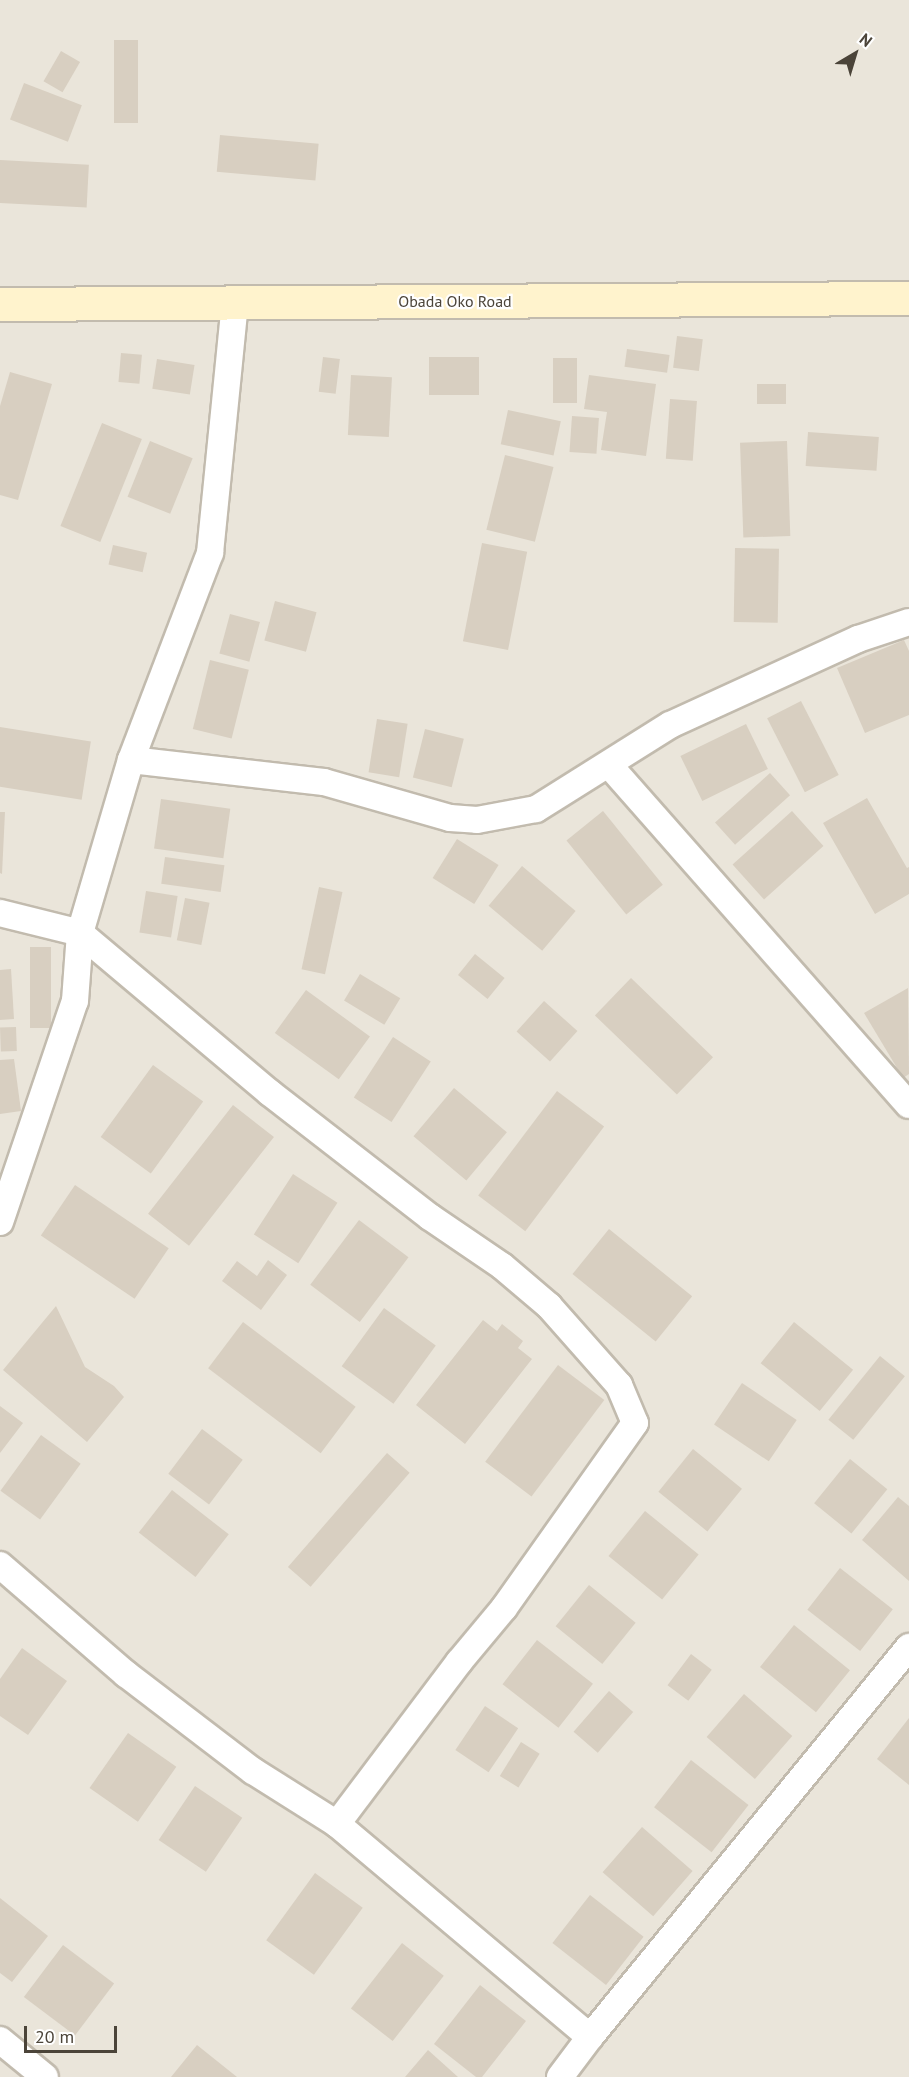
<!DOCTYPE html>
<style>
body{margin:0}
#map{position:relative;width:909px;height:2077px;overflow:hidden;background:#f6f3ec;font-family:"PT Sans",sans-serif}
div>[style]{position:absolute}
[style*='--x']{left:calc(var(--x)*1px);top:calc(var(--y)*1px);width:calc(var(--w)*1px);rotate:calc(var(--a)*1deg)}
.residential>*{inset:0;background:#eae5da;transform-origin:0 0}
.building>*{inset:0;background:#d8cfc1;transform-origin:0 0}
.roads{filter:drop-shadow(2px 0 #c2bbae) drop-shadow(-2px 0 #c2bbae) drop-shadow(0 2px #c2bbae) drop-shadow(0 -2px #c2bbae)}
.street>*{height:26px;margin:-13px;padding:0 13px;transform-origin:13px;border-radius:13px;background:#fff}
.secondary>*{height:33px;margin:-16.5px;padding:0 16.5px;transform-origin:16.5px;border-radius:16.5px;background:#fff3cd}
span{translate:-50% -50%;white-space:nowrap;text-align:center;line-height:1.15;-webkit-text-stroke:4.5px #fff;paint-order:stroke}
.street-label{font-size:16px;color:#4b4439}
.north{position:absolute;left:825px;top:24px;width:60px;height:60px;-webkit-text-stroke:4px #fff;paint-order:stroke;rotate:38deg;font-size:16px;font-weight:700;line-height:24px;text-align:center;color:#4b4439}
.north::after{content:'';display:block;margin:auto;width:21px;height:27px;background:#4b4439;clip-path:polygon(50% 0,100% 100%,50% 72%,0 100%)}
.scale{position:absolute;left:24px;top:2026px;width:93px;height:27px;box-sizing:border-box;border:3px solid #4b4439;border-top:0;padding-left:8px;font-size:18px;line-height:21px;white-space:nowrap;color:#4b4439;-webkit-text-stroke:4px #fff;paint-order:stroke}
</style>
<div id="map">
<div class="residential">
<i style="left:0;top:0;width:909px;height:2077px"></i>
</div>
<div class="building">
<i style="left:114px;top:40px;width:24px;height:83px"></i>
<i style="left:61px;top:51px;width:22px;height:35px;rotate:30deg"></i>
<i style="left:24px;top:83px;width:62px;height:39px;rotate:21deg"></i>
<i style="left:220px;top:135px;width:99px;height:37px;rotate:5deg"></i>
<i style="left:0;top:160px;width:89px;height:43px;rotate:3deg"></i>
<i style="left:677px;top:336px;width:26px;height:32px;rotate:7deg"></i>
<i style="left:627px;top:349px;width:43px;height:18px;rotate:8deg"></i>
<i style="left:121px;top:353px;width:21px;height:29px;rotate:5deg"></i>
<i style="left:323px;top:357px;width:17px;height:35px;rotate:7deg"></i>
<i style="left:429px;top:357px;width:50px;height:38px"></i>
<i style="left:553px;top:358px;width:24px;height:45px"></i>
<i style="left:157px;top:359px;width:38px;height:30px;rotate:9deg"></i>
<i style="clip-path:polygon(10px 372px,52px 384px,18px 500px,0 495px,0 406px)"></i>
<i style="left:351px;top:375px;width:41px;height:60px;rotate:3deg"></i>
<i style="clip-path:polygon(589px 375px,656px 384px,646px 456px,601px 450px,607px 412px,584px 409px)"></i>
<i style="left:757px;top:384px;width:29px;height:20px"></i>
<i style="left:670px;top:399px;width:27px;height:60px;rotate:4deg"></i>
<i style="left:508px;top:410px;width:54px;height:35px;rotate:12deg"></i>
<i style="left:572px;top:416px;width:27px;height:36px;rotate:4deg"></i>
<i style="left:102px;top:423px;width:43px;height:111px;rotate:22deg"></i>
<i style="left:808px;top:432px;width:71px;height:34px;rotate:4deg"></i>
<i style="left:150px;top:441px;width:46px;height:60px;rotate:22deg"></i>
<i style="left:787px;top:441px;width:95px;height:47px;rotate:88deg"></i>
<i style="left:505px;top:455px;width:50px;height:77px;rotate:14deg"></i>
<i style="left:482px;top:543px;width:46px;height:100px;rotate:11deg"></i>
<i style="left:113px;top:545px;width:35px;height:20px;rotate:13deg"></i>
<i style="left:735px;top:548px;width:44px;height:74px;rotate:1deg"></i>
<i style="left:275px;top:601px;width:43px;height:41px;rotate:15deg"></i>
<i style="left:230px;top:614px;width:31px;height:41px;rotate:15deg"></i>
<i style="clip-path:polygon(904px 640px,909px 651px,909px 715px,865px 733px,837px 668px)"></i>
<i style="left:210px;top:660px;width:40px;height:71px;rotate:14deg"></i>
<i style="left:801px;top:701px;width:83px;height:38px;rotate:63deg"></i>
<i style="left:377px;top:719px;width:31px;height:54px;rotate:9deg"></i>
<i style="left:746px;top:724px;width:50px;height:73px;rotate:64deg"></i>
<i style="left:0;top:727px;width:92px;height:59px;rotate:9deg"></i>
<i style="left:425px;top:729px;width:40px;height:50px;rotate:14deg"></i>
<i style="left:770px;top:773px;width:30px;height:74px;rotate:48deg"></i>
<i style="clip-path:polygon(867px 798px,907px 868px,909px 867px,909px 894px,875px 914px,823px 823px)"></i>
<i style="left:161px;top:799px;width:70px;height:50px;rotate:8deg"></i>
<i style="left:603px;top:811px;width:95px;height:47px;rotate:51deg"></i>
<i style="left:792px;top:811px;width:47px;height:80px;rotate:48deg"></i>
<i style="clip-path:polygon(0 812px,5px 812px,2px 874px,0 873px)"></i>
<i style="left:457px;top:839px;width:49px;height:46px;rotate:32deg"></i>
<i style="left:165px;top:857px;width:60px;height:27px;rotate:8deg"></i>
<i style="left:522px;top:866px;width:70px;height:52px;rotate:40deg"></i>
<i style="left:319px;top:887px;width:24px;height:84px;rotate:12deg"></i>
<i style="left:146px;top:891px;width:32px;height:42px;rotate:9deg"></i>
<i style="left:185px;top:898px;width:25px;height:43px;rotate:11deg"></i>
<i style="left:51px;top:947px;width:81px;height:21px;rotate:90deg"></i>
<i style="left:475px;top:954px;width:38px;height:27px;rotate:39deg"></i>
<i style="clip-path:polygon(11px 969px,14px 1019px,0 1020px,0 970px)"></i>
<i style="left:360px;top:974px;width:47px;height:31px;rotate:31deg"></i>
<i style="left:631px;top:978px;width:114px;height:52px;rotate:44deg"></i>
<i style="clip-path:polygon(908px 988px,909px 1074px,903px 1078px,864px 1013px)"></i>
<i style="left:306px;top:990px;width:79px;height:53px;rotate:36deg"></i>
<i style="left:544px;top:1001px;width:45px;height:41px;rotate:42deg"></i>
<i style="left:16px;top:1027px;width:24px;height:16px;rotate:88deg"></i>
<i style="left:393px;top:1037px;width:45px;height:72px;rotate:33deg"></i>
<i style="clip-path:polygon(14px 1059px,21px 1111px,0 1114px,0 1060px)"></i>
<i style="left:153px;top:1065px;width:62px;height:89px;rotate:36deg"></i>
<i style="left:454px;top:1088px;width:69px;height:63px;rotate:40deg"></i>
<i style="left:557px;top:1091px;width:59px;height:131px;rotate:37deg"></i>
<i style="left:233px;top:1105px;width:52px;height:138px;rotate:38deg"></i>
<i style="left:293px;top:1174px;width:53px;height:72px;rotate:33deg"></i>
<i style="left:75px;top:1185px;width:113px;height:61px;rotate:34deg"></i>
<i style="left:359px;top:1220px;width:62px;height:81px;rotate:37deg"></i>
<i style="left:609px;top:1229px;width:107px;height:58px;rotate:39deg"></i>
<i style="clip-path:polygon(268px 1260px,287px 1275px,261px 1310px,222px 1281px,237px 1261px,257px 1276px)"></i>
<i style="clip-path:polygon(56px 1306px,85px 1367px,114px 1386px,124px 1397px,87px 1442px,3px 1370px)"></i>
<i style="left:384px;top:1308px;width:64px;height:72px;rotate:36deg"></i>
<i style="clip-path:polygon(483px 1320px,497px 1331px,502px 1324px,523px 1341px,518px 1348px,532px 1359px,465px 1444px,416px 1405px)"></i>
<i style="left:243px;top:1322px;width:141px;height:58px;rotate:37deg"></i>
<i style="left:794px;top:1322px;width:76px;height:53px;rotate:39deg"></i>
<i style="left:880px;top:1356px;width:32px;height:82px;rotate:39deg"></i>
<i style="left:558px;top:1365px;width:58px;height:121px;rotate:37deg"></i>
<i style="left:742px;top:1383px;width:66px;height:50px;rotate:34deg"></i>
<i style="clip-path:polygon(0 1406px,23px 1423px,0 1453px)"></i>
<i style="left:202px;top:1429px;width:51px;height:56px;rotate:37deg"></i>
<i style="left:41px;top:1435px;width:49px;height:69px;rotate:36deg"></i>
<i style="left:693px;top:1449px;width:63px;height:55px;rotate:39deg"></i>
<i style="left:387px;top:1453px;width:30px;height:151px;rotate:41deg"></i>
<i style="left:850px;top:1459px;width:48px;height:57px;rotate:39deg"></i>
<i style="left:172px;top:1490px;width:72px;height:54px;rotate:38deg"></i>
<i style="clip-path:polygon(898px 1497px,909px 1506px,909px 1581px,862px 1540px)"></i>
<i style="left:645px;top:1511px;width:69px;height:58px;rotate:39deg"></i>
<i style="left:840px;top:1568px;width:67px;height:53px;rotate:38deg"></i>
<i style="left:589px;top:1585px;width:60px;height:53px;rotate:39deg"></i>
<i style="left:794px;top:1625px;width:72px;height:54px;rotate:39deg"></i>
<i style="left:537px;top:1640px;width:71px;height:56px;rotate:38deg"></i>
<i style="clip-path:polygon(22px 1648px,67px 1681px,28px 1735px,0 1716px,0 1679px)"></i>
<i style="left:691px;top:1654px;width:26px;height:39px;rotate:37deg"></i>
<i style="left:609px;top:1691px;width:32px;height:54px;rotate:41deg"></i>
<i style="left:744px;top:1694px;width:64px;height:57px;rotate:41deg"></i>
<i style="left:485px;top:1706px;width:40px;height:53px;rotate:34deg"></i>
<i style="clip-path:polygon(909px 1718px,909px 1785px,877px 1759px)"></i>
<i style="left:128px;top:1733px;width:59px;height:67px;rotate:35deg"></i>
<i style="left:521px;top:1742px;width:22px;height:40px;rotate:32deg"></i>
<i style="left:691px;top:1760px;width:73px;height:60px;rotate:38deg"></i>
<i style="left:195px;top:1786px;width:57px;height:65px;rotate:34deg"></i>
<i style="left:642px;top:1827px;width:67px;height:60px;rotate:41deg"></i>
<i style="left:315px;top:1873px;width:59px;height:83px;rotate:36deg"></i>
<i style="left:590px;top:1895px;width:68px;height:61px;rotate:38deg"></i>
<i style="clip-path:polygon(0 1898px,48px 1936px,12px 1982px,0 1973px)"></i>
<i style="left:402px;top:1943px;width:53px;height:83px;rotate:38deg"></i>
<i style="left:63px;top:1945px;width:64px;height:65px;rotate:37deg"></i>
<i style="clip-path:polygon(480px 1985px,526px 2021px,482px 2077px,476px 2077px,434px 2044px)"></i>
<i style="clip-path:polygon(197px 2045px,237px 2077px,171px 2077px)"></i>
<i style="clip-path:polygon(428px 2050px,458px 2077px,405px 2077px)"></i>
</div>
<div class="roads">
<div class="street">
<i style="--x:131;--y:760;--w:194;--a:6.5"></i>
<i style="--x:324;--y:782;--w:131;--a:15.9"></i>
<i style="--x:450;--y:818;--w:27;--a:4"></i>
<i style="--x:477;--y:820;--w:60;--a:-10.6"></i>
<i style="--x:536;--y:809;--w:158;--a:-32.1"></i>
<i style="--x:670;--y:725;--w:207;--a:-24.6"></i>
<i style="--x:858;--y:639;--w:54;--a:-18.4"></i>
<i style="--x:609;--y:765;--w:453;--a:48.6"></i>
<i style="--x:0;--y:913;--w:82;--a:14"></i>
<i style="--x:80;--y:933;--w:248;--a:40.1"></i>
<i style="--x:270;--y:1093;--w:202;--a:37.8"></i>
<i style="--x:430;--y:1217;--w:87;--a:34.2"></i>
<i style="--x:502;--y:1266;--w:62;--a:40.4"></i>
<i style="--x:549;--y:1306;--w:106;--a:48.5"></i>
<i style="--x:619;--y:1385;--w:41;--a:67.2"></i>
<i style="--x:635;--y:1423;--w:227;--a:125.3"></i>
<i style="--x:504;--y:1608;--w:70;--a:129.8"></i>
<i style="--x:459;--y:1662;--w:203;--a:127"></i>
<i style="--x:0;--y:1222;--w:233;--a:-71.3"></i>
<i style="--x:75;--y:1001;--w:68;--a:-85.8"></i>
<i style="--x:80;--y:933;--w:180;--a:-73.6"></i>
<i style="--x:131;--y:760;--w:222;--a:-69.1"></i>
<i style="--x:210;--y:553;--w:251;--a:-84.3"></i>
<i style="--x:0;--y:1565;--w:167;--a:40.9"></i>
<i style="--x:126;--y:1674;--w:160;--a:37.4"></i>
<i style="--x:253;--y:1771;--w:99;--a:32.2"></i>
<i style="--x:337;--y:1824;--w:331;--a:40.1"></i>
<i style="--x:590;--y:2037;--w:50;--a:126.9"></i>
<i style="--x:590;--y:2037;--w:504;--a:-50.72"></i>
<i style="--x:0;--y:2040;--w:58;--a:39.4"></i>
</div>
<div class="secondary">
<i style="--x:0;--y:304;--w:909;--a:-0.38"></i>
</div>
</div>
<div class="street-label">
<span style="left:455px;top:301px">Obada Oko Road</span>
</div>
<div class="north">N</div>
<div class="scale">20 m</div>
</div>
